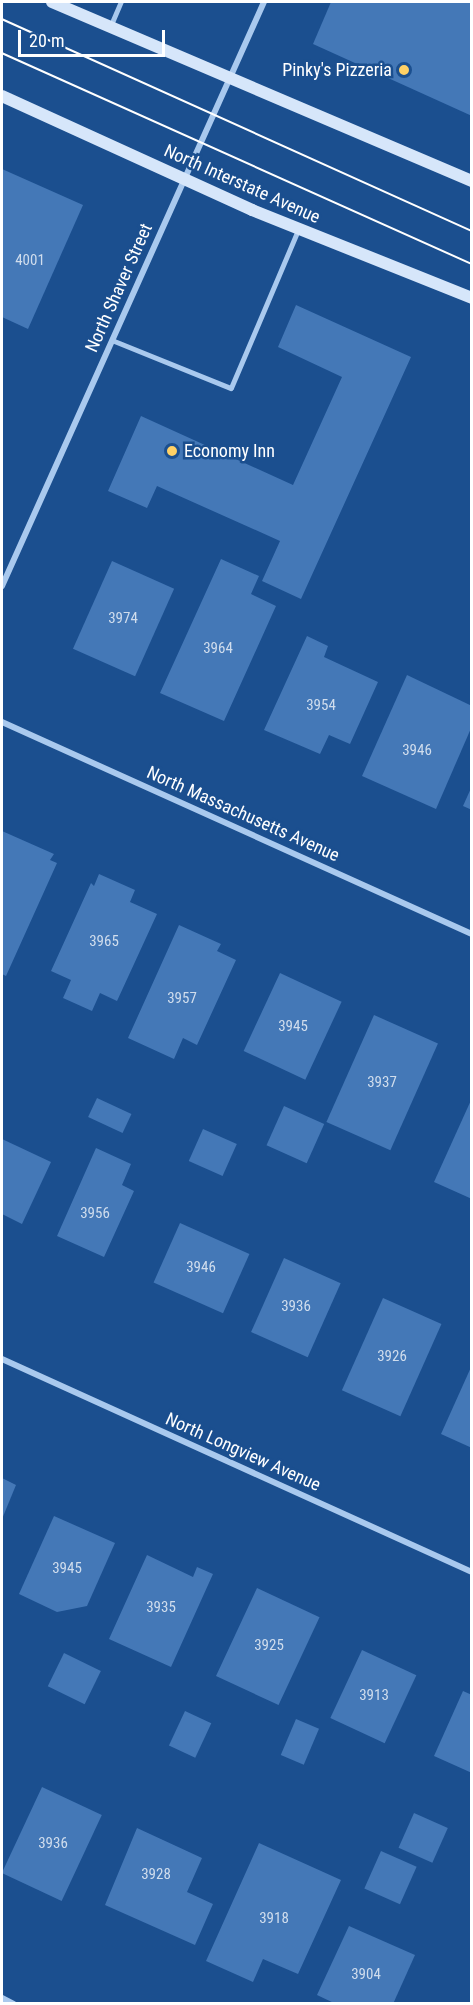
<!DOCTYPE html>
<style>
body{margin:0}
#map{position:relative;width:473px;height:2005px;overflow:hidden;background:#1b4f8f;font-family:"Roboto Condensed",sans-serif}
div>[style]{position:absolute}
[style*='--x']{left:calc(var(--x)*1px);top:calc(var(--y)*1px);width:calc(var(--w)*1px);rotate:calc(var(--a)*1deg)}
.building>*{inset:0;background:#4478b7;transform-origin:0 0}
.lane>*{height:4.5px;margin:-2.25px;padding:0 2.25px;transform-origin:2.25px;border-radius:2.25px;background:#a9c9ee}
.street>*{height:6px;margin:-3px;padding:0 3px;transform-origin:3px;border-radius:3px;background:#a9c9ee}
.secondary>*{height:12px;margin:-6px;padding:0 6px;transform-origin:6px;border-radius:6px;background:#d6e6fa}
.tram>*{height:1.5px;margin:-0.75px;padding:0 0.75px;transform-origin:0.75px;border-radius:0.75px;background:#fff}
.dots>*{width:16px;height:16px;translate:-50% -50%;box-sizing:border-box;border:3px solid #1b4f8f;border-radius:50%}
span{translate:-50% -50%;white-space:nowrap;text-align:center;line-height:1.15;-webkit-text-stroke:5px #1b4f8f;paint-order:stroke}
.number-label{font-size:15px;color:#d0dded}
.number-label span{-webkit-text-stroke-width:0}
.poi-label{font-size:18px;color:#fff}
.right{translate:-100% -50%;text-align:right}
.left{translate:0 -50%;text-align:left}
.street-label{font-size:18px;color:#fff}
.frame{position:absolute;inset:0;border:3px solid #fff;pointer-events:none}
.scale{position:absolute;left:18px;top:30px;width:147px;height:27px;box-sizing:border-box;border:3px solid #fff;border-top:0;padding-left:8px;font-size:18px;line-height:21px;white-space:nowrap;color:#fff;-webkit-text-stroke:4px #1b4f8f;paint-order:stroke}
</style>
<div id="map">
<div class="building">
<i style="clip-path:polygon(331px 2px,472px 2px,472px 116px,313px 44px)"></i>
<i style="clip-path:polygon(2px 169px,83px 205px,28px 329px,2px 317px)"></i>
<i style="clip-path:polygon(296px 305px,411px 357px,301px 599px,262px 581px,280px 541px,157px 486px,147px 508px,108px 491px,141px 416px,293px 485px,342px 377px,278px 347px)"></i>
<i style="clip-path:polygon(221px 559px,259px 576px,251px 594px,276px 606px,224px 721px,160px 693px)"></i>
<i style="left:112px;top:561px;width:68px;height:96px;rotate:24deg"></i>
<i style="clip-path:polygon(307px 636px,328px 646px,324px 657px,378px 682px,350px 744px,329px 735px,320px 754px,264px 730px)"></i>
<i style="clip-path:polygon(407px 675px,472px 706px,472px 726px,436px 809px,362px 776px)"></i>
<i style="clip-path:polygon(472px 786px,472px 810px,463px 806px)"></i>
<i style="clip-path:polygon(2px 831px,54px 854px,50px 860px,57px 863px,6px 976px,2px 974px)"></i>
<i style="clip-path:polygon(99px 874px,135px 890px,130px 902px,157px 914px,117px 1001px,100px 993px,92px 1011px,63px 998px,71px 980px,51px 971px,91px 883px,94px 886px)"></i>
<i style="clip-path:polygon(179px 925px,221px 944px,217px 951px,236px 960px,197px 1045px,183px 1038px,174px 1059px,128px 1038px)"></i>
<i style="left:280px;top:973px;width:68px;height:86px;rotate:25deg"></i>
<i style="left:374px;top:1015px;width:70px;height:117px;rotate:24deg"></i>
<i style="left:97px;top:1098px;width:38px;height:21px;rotate:25deg"></i>
<i style="clip-path:polygon(472px 1098px,472px 1199px,434px 1182px)"></i>
<i style="left:284px;top:1106px;width:44px;height:43px;rotate:24deg"></i>
<i style="left:203px;top:1129px;width:37px;height:35px;rotate:24deg"></i>
<i style="clip-path:polygon(2px 1139px,51px 1162px,22px 1224px,2px 1214px)"></i>
<i style="clip-path:polygon(96px 1148px,131px 1164px,122px 1185px,134px 1191px,104px 1257px,57px 1236px)"></i>
<i style="left:180px;top:1223px;width:76px;height:65px;rotate:24deg"></i>
<i style="left:284px;top:1258px;width:62px;height:81px;rotate:24deg"></i>
<i style="left:383px;top:1298px;width:64px;height:101px;rotate:24deg"></i>
<i style="clip-path:polygon(472px 1365px,472px 1448px,441px 1434px)"></i>
<i style="clip-path:polygon(2px 1478px,16px 1485px,2px 1519px)"></i>
<i style="clip-path:polygon(54px 1516px,115px 1543px,87px 1606px,57px 1612px,19px 1594px)"></i>
<i style="clip-path:polygon(147px 1555px,193px 1577px,197px 1567px,213px 1574px,171px 1667px,109px 1639px)"></i>
<i style="left:257px;top:1588px;width:69px;height:97px;rotate:25deg"></i>
<i style="left:362px;top:1650px;width:60px;height:75px;rotate:25deg"></i>
<i style="left:64px;top:1653px;width:41px;height:37px;rotate:26deg"></i>
<i style="clip-path:polygon(463px 1691px,472px 1695px,472px 1773px,434px 1756px)"></i>
<i style="left:185px;top:1711px;width:29px;height:38px;rotate:25deg"></i>
<i style="left:296px;top:1719px;width:25px;height:39px;rotate:23deg"></i>
<i style="left:42px;top:1787px;width:66px;height:95px;rotate:25deg"></i>
<i style="left:414px;top:1813px;width:37px;height:38px;rotate:24deg"></i>
<i style="clip-path:polygon(137px 1828px,202px 1858px,187px 1892px,213px 1904px,195px 1945px,105px 1905px)"></i>
<i style="clip-path:polygon(259px 1843px,341px 1880px,298px 1974px,263px 1959px,253px 1982px,206px 1961px)"></i>
<i style="left:381px;top:1851px;width:39px;height:41px;rotate:24deg"></i>
<i style="clip-path:polygon(349px 1926px,415px 1955px,393px 2004px,336px 2004px,317px 1995px)"></i>
</div>
<div class="lane">
<i style="--x:111;--y:25;--w:25;--a:-67"></i>
<i style="--x:112;--y:340;--w:128;--a:22"></i>
<i style="--x:231;--y:388;--w:172;--a:-67"></i>
</div>
<div class="street">
<i style="--x:2;--y:586;--w:640;--a:-65.84"></i>
<i style="--x:2;--y:722;--w:516;--a:24.28"></i>
<i style="--x:2;--y:1359;--w:516;--a:24.38"></i>
<i style="--x:2;--y:1998;--w:13;--a:27"></i>
</div>
<div class="secondary">
<i style="--x:52;--y:2;--w:457;--a:23.1"></i>
<i style="--x:2;--y:96;--w:275;--a:24.5"></i>
<i style="--x:252;--y:210;--w:237;--a:21.8"></i>
</div>
<div class="tram">
<i style="--x:2;--y:19;--w:516;--a:24.28"></i>
<i style="--x:2;--y:53;--w:515;--a:24.18"></i>
</div>
<div class="dots">
<i style="left:404px;top:70px;background:#ffd166"></i>
<i style="left:172px;top:451px;background:#ffd166"></i>
</div>
<div class="number-label">
<span style="left:30px;top:261px">4001</span>
<span style="left:123px;top:619px">3974</span>
<span style="left:218px;top:649px">3964</span>
<span style="left:321px;top:706px">3954</span>
<span style="left:417px;top:751px">3946</span>
<span style="left:104px;top:942px">3965</span>
<span style="left:182px;top:999px">3957</span>
<span style="left:293px;top:1027px">3945</span>
<span style="left:382px;top:1083px">3937</span>
<span style="left:95px;top:1214px">3956</span>
<span style="left:201px;top:1268px">3946</span>
<span style="left:296px;top:1307px">3936</span>
<span style="left:392px;top:1357px">3926</span>
<span style="left:67px;top:1569px">3945</span>
<span style="left:161px;top:1608px">3935</span>
<span style="left:269px;top:1646px">3925</span>
<span style="left:374px;top:1696px">3913</span>
<span style="left:53px;top:1844px">3936</span>
<span style="left:156px;top:1875px">3928</span>
<span style="left:274px;top:1919px">3918</span>
<span style="left:366px;top:1975px">3904</span>
</div>
<div class="poi-label">
<span class="right" style="left:392px;top:70px">Pinky's Pizzeria</span>
<span class="left" style="left:184px;top:451px">Economy Inn</span>
</div>
<div class="street-label">
<span style="left:242px;top:184px;rotate:24deg">North Interstate Avenue</span>
<span style="left:119px;top:288px;rotate:-66deg">North Shaver Street</span>
<span style="left:243px;top:814px;rotate:24deg">North Massachusetts Avenue</span>
<span style="left:243px;top:1452px;rotate:24deg">North Longview Avenue</span>
</div>
<div class="frame"></div>
<div class="scale">20 m</div>
</div>
